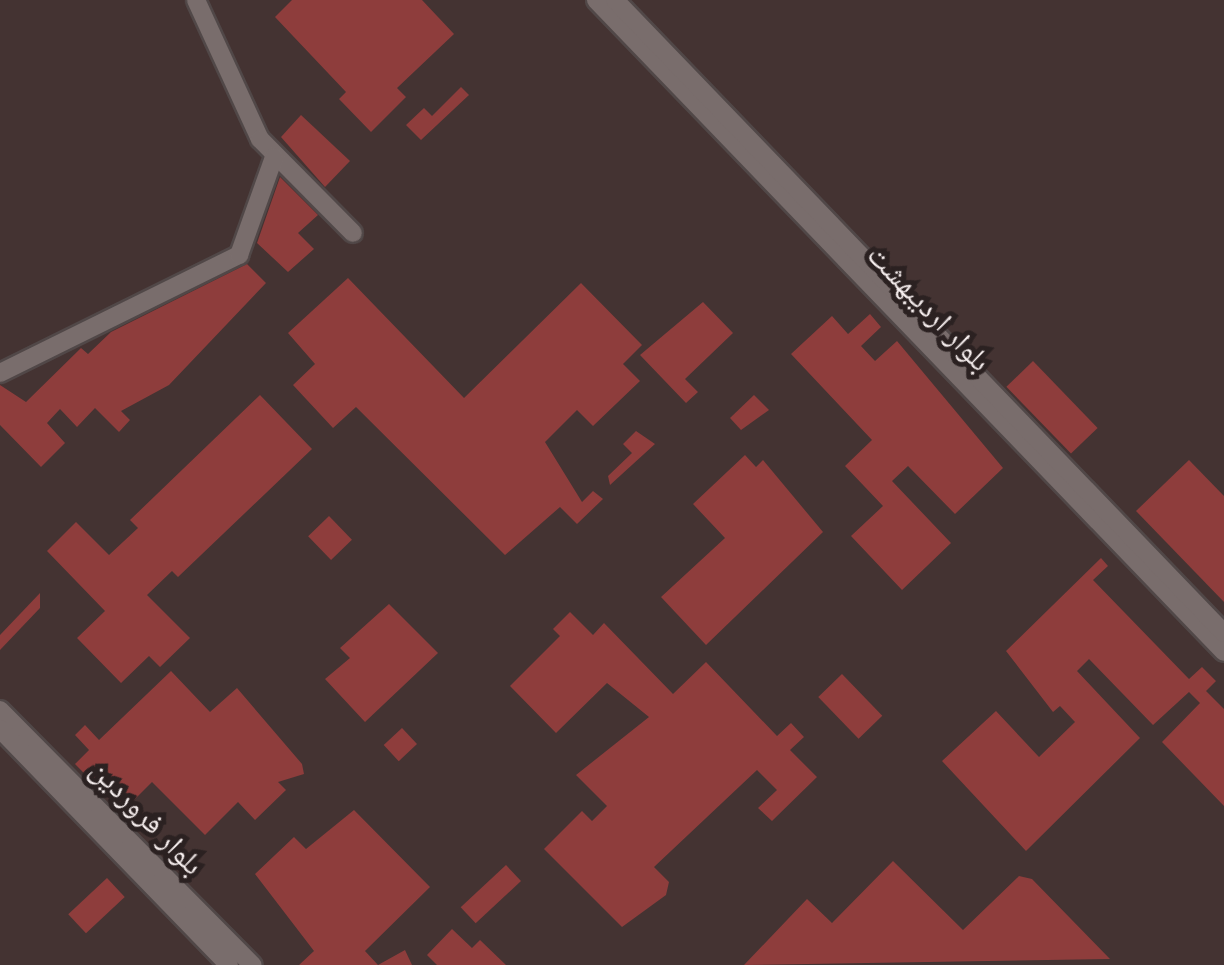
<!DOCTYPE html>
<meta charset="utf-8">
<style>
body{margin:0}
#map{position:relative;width:1224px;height:965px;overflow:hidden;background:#352b2a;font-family:"DM Sans","Noto Naskh Arabic",sans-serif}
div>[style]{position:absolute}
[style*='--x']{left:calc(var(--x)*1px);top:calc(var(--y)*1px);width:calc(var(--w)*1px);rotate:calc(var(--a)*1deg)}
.built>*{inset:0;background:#443332;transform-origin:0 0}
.building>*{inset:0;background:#8e3d3c;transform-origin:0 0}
.roads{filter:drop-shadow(2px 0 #514848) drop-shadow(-2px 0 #514848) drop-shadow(0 2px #514848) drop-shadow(0 -2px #514848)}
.minor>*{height:18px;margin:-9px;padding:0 9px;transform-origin:9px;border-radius:9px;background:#796d6c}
span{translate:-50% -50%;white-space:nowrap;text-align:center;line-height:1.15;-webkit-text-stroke:10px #2b2121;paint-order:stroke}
.street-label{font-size:30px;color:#f6eeee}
</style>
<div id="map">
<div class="built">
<i style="left:0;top:0;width:1224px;height:965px"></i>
</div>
<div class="building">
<i style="clip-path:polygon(292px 0,422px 0,454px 34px,397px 88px,406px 97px,371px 132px,339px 99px,346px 92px,275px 17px)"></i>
<i style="clip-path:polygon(461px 87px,469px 95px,421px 140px,406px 125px,424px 108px,432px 116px)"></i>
<i style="clip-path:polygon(301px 115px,350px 161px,325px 187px,281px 137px)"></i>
<i style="clip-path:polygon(280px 177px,318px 215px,298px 233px,314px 249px,288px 272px,257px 243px)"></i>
<i style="clip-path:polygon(247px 264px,266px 283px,169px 385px,121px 411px,130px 420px,119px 432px,95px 408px,77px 427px,60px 409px,47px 423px,65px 443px,41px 467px,0 425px,0 385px,26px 402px,81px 348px,88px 354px,111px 332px)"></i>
<i style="clip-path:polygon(348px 278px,464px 398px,581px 283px,642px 345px,623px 364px,640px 381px,593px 426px,577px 410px,545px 442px,582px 502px,593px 491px,603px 499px,577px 524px,560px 507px,505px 555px,356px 407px,333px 428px,293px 385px,315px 364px,288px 333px)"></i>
<i style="clip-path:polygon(703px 302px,733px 333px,685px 379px,698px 392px,686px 403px,640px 355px)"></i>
<i style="clip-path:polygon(870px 314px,881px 327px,861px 346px,875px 361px,897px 341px,1003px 468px,955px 514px,908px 466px,892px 481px,951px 543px,902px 590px,851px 536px,883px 506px,845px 466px,872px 440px,791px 354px,832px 316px,848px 334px)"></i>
<i style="left:1033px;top:361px;width:93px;height:37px;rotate:46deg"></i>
<i style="clip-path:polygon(260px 395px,312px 449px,178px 577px,172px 571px,147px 595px,190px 638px,160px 667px,149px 656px,121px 683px,77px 638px,105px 611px,47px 551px,76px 522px,109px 555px,138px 528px,130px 520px)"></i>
<i style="clip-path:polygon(754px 395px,769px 410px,741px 430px,730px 418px)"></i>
<i style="clip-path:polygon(636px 431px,655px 444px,610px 485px,608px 476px,632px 453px,623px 444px)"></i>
<i style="clip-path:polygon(745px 455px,756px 467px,763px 460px,823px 532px,706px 645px,661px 597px,725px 538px,693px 504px)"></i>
<i style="clip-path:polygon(1189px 460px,1224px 496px,1224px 602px,1136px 511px)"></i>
<i style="left:329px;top:516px;width:33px;height:29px;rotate:46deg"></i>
<i style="clip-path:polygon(1101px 558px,1108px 566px,1093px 580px,1189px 679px,1202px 667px,1216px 681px,1206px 691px,1224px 709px,1224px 806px,1162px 742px,1200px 703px,1189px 692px,1153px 725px,1089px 659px,1077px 671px,1140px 738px,1026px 851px,942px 761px,996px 711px,1039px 757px,1075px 722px,1060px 706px,1053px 712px,1006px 651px)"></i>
<i style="clip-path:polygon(40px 593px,40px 608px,0 650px,0 635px)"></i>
<i style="clip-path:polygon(389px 604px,438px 653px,365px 722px,325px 679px,350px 658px,340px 648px)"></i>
<i style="clip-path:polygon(570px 612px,593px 635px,604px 623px,673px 694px,706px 662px,777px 736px,791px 723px,804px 737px,790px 750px,817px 777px,772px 821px,758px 808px,777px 790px,757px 770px,654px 867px,669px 882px,666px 895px,622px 927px,544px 849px,582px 811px,592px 821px,607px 806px,576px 775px,649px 717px,607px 683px,556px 733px,510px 686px,560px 636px,553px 629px)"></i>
<i style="clip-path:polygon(171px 671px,210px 712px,237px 688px,302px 764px,304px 774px,278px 782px,286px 790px,255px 820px,238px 802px,205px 835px,152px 782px,132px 802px,144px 814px,134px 824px,75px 764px,89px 750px,75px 735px,85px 725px,99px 740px)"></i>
<i style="left:842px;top:674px;width:58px;height:33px;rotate:46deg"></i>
<i style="left:402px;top:728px;width:22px;height:25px;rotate:47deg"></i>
<i style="clip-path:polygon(354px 810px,430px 887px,365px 951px,378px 965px,405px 950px,412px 965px,299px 965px,314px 951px,255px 874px,294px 837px,306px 849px)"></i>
<i style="clip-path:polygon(893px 861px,963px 930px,1019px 876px,1032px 879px,1110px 959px,744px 965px,807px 899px,832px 923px)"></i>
<i style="left:506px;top:865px;width:22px;height:62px;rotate:47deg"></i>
<i style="left:107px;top:878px;width:26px;height:53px;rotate:47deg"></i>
<i style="clip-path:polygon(452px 929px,472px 948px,480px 940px,506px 965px,437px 965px,427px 955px)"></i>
</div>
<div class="roads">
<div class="minor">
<i style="--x:196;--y:0;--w:153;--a:65.3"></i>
<i style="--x:260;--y:139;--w:132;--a:45.3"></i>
<i style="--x:596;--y:0;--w:905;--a:46.07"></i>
<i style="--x:615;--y:0;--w:878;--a:46.11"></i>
<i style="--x:0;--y:373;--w:267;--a:-26.3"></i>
<i style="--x:239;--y:255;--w:104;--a:-70.3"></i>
<i style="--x:0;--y:710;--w:359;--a:45.3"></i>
<i style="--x:0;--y:729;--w:329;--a:45.9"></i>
</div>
</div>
<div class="street-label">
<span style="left:929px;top:308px;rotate:46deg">بلوار اردیبهشت</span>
<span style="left:147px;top:817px;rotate:46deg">بلوار فروردین</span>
</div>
</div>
